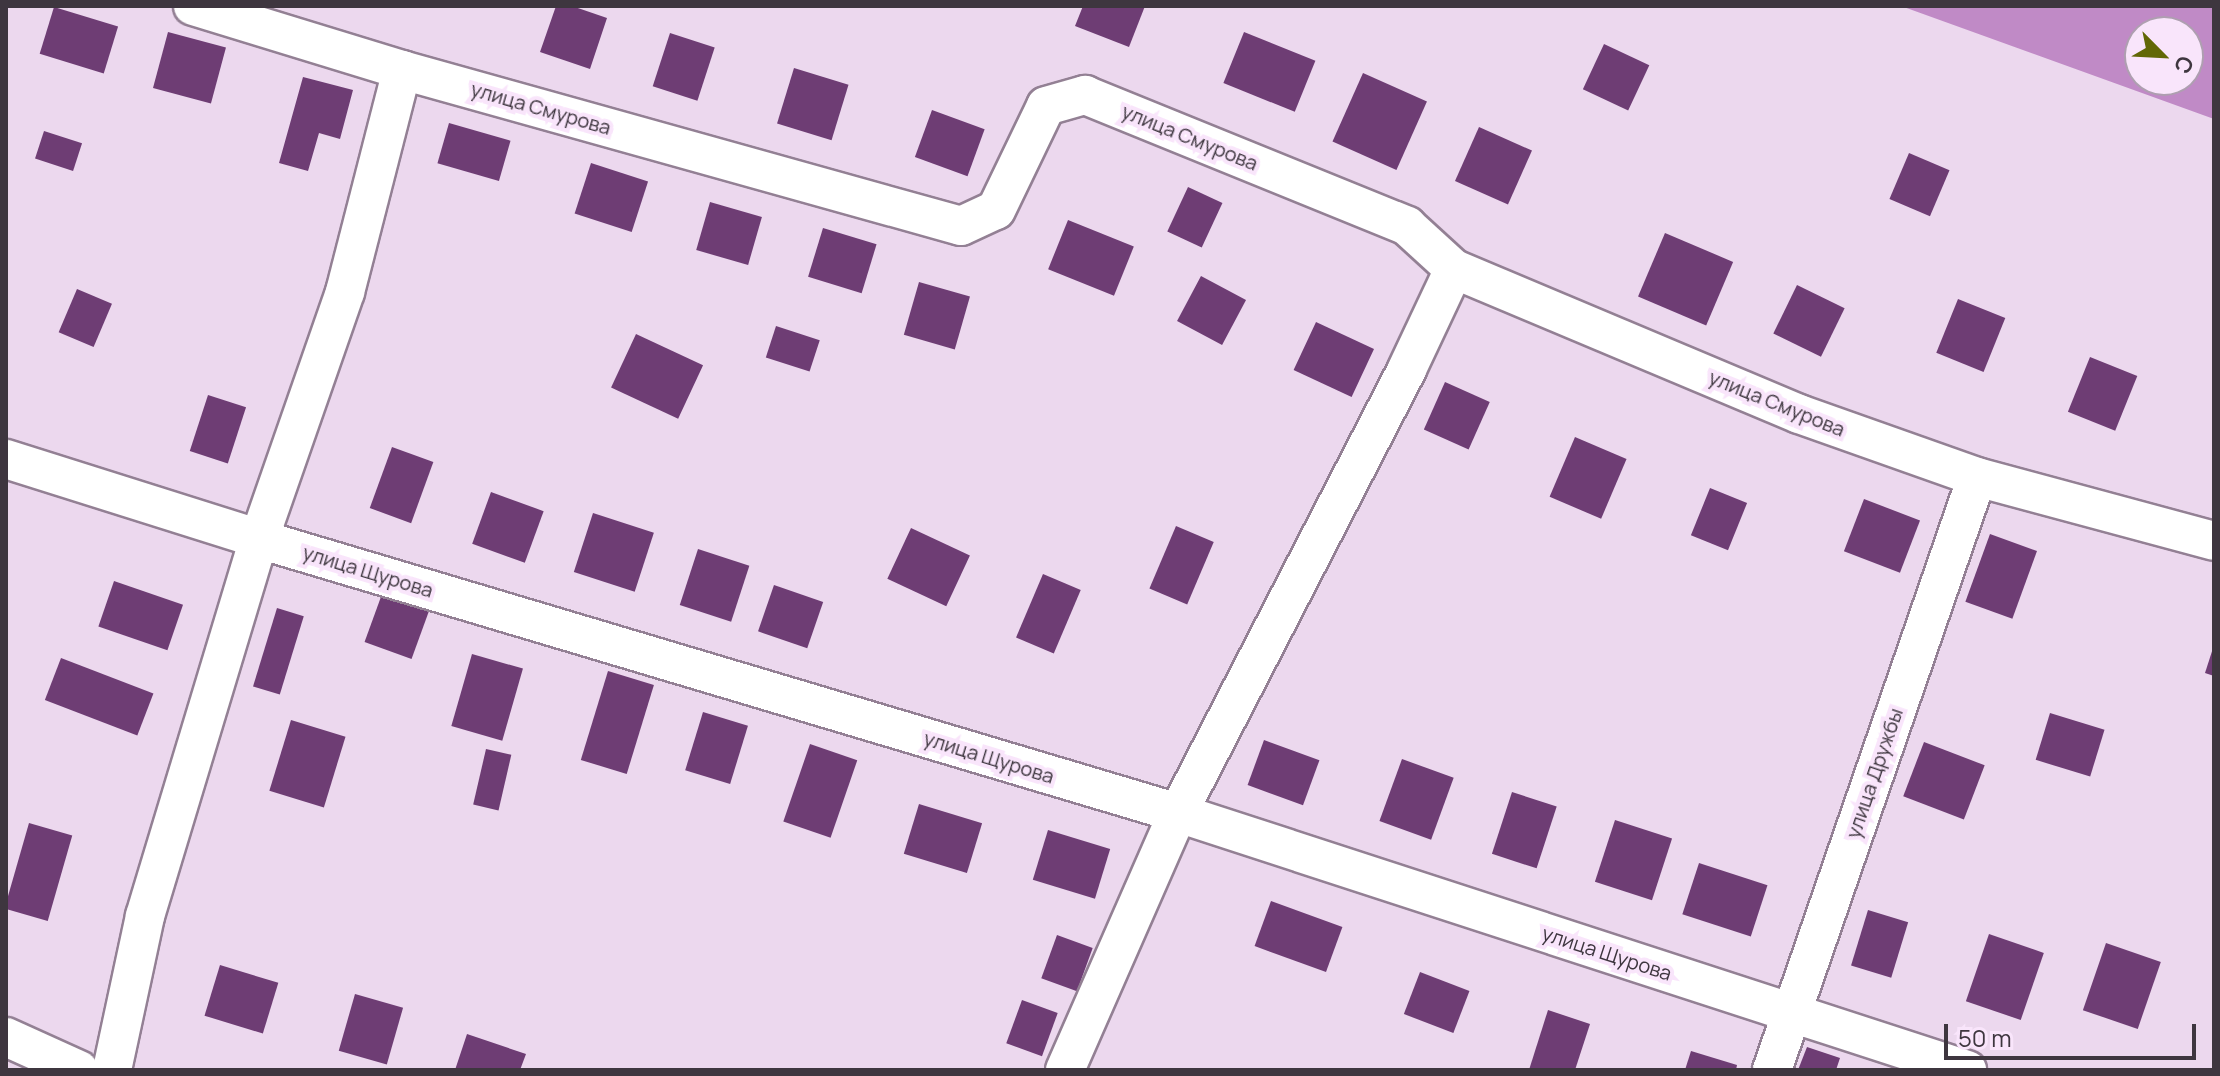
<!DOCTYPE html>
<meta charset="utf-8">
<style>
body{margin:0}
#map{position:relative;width:2220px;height:1076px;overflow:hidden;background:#ecd8ee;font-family:Manrope,sans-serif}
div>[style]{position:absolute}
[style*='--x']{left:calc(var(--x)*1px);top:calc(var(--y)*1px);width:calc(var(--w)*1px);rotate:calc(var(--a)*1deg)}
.forest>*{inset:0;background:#c08ac6}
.building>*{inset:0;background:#6e3d74;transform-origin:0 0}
.roads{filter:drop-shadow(2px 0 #938094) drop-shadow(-2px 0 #938094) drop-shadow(0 2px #938094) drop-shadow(0 -2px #938094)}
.street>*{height:38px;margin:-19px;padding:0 19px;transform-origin:19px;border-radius:19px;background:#fff}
span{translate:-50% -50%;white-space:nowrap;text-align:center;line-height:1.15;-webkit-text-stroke:8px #f9e5fb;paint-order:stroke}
.street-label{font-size:20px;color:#3e363f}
.frame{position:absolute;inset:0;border:8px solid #3e363f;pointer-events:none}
.north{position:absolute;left:2124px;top:16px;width:80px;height:80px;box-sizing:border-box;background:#f9e5fb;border:2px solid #ae9fb0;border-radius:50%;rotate:114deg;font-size:22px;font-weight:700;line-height:32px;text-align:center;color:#3e363f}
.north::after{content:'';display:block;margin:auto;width:28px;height:36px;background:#626706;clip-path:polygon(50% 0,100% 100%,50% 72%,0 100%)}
.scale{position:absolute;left:1944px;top:1024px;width:252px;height:36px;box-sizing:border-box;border:4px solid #3e363f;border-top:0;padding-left:10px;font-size:24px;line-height:28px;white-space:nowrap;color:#3e363f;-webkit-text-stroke:6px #f9e5fb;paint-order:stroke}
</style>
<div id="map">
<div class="forest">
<i style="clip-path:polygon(evenodd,1901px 6px,2214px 6px,2214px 119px,1901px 6px,2140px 32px,2188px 32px,2188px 80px,2140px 80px,2140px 32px)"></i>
</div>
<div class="building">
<i style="clip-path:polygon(556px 6px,572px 6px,607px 18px,590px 69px,540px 52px)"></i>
<i style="clip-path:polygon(1083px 6px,1145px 6px,1129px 47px,1075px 26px)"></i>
<i style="left:54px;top:7px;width:67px;height:49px;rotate:17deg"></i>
<i style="left:168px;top:32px;width:60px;height:58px;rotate:15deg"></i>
<i style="left:1244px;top:32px;width:77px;height:55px;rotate:22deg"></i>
<i style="left:670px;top:33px;width:47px;height:56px;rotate:18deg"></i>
<i style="left:1604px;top:44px;width:50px;height:50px;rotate:25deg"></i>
<i style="left:794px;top:68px;width:57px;height:58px;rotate:17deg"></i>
<i style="left:1363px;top:73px;width:70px;height:75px;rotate:24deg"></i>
<i style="clip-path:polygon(303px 77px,353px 90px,340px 139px,319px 133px,308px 171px,279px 163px)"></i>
<i style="left:932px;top:110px;width:56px;height:50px;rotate:20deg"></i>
<i style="left:449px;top:123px;width:64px;height:42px;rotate:16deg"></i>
<i style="left:1479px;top:127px;width:58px;height:59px;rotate:24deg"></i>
<i style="left:44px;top:131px;width:40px;height:29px;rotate:18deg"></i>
<i style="left:1909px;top:153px;width:44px;height:50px;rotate:23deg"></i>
<i style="left:591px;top:163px;width:60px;height:53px;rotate:18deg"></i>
<i style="left:1188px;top:187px;width:38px;height:49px;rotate:25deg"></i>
<i style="left:710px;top:202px;width:54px;height:50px;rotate:16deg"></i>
<i style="left:1068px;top:220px;width:71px;height:53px;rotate:22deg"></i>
<i style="left:823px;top:228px;width:56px;height:51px;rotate:17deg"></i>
<i style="left:1665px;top:233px;width:74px;height:69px;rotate:23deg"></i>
<i style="left:1201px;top:276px;width:51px;height:51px;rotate:28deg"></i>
<i style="left:919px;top:282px;width:53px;height:55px;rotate:16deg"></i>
<i style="left:1797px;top:285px;width:53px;height:54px;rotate:26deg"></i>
<i style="left:77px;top:289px;width:38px;height:47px;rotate:23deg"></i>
<i style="left:1958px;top:299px;width:51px;height:58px;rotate:22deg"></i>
<i style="left:1316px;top:322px;width:64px;height:53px;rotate:25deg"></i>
<i style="left:776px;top:326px;width:46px;height:33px;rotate:18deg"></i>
<i style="left:636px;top:334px;width:74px;height:59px;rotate:25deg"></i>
<i style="left:2090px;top:357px;width:51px;height:59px;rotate:22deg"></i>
<i style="left:1445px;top:382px;width:49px;height:52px;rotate:24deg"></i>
<i style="left:208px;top:395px;width:40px;height:59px;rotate:18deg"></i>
<i style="left:1575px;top:437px;width:56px;height:65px;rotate:23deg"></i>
<i style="left:392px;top:447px;width:44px;height:65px;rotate:20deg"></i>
<i style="left:1710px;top:488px;width:40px;height:51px;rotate:22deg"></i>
<i style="left:491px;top:492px;width:56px;height:55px;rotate:20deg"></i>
<i style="left:1864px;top:499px;width:60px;height:56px;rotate:21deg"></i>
<i style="left:593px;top:513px;width:64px;height:62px;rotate:18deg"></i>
<i style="left:1176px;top:526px;width:41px;height:68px;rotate:23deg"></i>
<i style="left:911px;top:528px;width:65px;height:56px;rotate:25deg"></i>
<i style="left:1990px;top:534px;width:50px;height:72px;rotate:20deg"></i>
<i style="left:698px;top:549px;width:54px;height:59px;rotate:18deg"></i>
<i style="left:1043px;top:574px;width:41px;height:69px;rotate:23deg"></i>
<i style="left:114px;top:581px;width:73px;height:48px;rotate:19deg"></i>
<i style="left:774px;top:585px;width:52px;height:49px;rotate:19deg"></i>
<i style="left:382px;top:594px;width:50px;height:51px;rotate:20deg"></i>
<i style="left:277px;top:608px;width:28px;height:82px;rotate:17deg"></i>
<i style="clip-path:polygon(2214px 645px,2214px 676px,2205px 673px)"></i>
<i style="left:472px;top:654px;width:53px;height:75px;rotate:16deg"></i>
<i style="left:61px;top:658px;width:99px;height:45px;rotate:21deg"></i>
<i style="left:608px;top:671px;width:48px;height:93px;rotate:17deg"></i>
<i style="left:703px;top:712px;width:47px;height:61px;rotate:17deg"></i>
<i style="left:2050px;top:713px;width:57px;height:49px;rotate:17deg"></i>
<i style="left:291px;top:720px;width:57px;height:74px;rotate:17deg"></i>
<i style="left:1264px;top:740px;width:59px;height:48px;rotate:20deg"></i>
<i style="left:1924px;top:742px;width:65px;height:58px;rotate:21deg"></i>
<i style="left:810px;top:744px;width:50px;height:82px;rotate:19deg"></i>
<i style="left:486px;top:749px;width:26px;height:57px;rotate:13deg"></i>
<i style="left:1402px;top:759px;width:55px;height:66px;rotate:20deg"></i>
<i style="left:1512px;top:792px;width:47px;height:65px;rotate:18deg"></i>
<i style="left:919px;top:804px;width:66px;height:52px;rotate:17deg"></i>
<i style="left:1615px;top:820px;width:60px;height:65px;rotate:18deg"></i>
<i style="left:29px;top:823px;width:45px;height:89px;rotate:16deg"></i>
<i style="left:1048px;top:830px;width:65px;height:52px;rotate:17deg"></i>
<i style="left:1699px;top:863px;width:72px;height:54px;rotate:18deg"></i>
<i style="left:1271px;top:901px;width:76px;height:48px;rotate:20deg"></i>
<i style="left:1868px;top:910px;width:42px;height:58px;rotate:17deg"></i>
<i style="left:1989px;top:934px;width:58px;height:71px;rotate:19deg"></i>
<i style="left:1057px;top:935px;width:38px;height:46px;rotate:20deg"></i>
<i style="left:2106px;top:943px;width:58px;height:71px;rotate:19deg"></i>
<i style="left:220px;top:965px;width:61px;height:53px;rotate:17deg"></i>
<i style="left:1420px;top:972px;width:53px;height:45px;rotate:21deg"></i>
<i style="left:355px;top:994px;width:50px;height:59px;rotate:16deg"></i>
<i style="left:1022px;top:1000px;width:38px;height:46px;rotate:20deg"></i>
<i style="clip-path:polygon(1548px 1010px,1590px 1024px,1575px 1070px,1529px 1070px)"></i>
<i style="clip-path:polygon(467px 1034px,526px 1054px,520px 1070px,455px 1070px)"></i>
<i style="clip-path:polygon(1807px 1047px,1840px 1058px,1836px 1070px,1798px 1070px)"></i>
<i style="clip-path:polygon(1691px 1051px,1737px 1065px,1736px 1070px,1685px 1070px)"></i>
</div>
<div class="roads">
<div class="street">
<i style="--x:193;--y:6;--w:219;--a:17"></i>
<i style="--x:402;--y:70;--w:580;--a:15.59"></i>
<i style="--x:961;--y:226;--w:38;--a:-25"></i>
<i style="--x:996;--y:210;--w:115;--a:-64.3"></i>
<i style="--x:1046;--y:106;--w:41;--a:-15.8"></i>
<i style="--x:1085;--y:95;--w:348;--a:22.1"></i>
<i style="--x:1407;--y:226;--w:64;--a:42.5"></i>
<i style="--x:1454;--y:269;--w:374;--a:22.8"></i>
<i style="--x:1799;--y:414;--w:189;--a:19.5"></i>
<i style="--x:1977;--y:477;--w:245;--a:15.1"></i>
<i style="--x:6;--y:459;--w:265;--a:17.5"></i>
<i style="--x:259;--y:539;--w:959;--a:16.6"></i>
<i style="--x:1178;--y:813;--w:830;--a:18.04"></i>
<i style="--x:6;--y:1037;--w:80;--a:24.3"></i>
<i style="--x:112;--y:1070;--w:157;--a:-77.9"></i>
<i style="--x:145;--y:916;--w:394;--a:-73.2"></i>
<i style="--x:259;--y:539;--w:262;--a:-70.8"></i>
<i style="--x:345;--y:292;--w:229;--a:-75.6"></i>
<i style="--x:1065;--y:1070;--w:281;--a:-66.3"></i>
<i style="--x:1178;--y:813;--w:500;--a:-62.7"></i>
<i style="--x:1407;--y:369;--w:110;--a:-64.8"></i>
<i style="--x:1772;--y:1070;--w:627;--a:-70.93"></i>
</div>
</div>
<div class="street-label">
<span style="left:541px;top:108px;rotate:16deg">улица Смурова</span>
<span style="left:1190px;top:137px;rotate:22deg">улица Смурова</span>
<span style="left:1777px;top:403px;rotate:22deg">улица Смурова</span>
<span style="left:368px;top:571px;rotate:17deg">улица Щурова</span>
<span style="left:989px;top:757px;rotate:17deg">улица Щурова</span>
<span style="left:1874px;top:773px;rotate:-71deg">улица Дружбы</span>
<span style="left:1607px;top:953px;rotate:18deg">улица Щурова</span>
</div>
<div class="frame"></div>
<div class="north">С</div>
<div class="scale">50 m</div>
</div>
